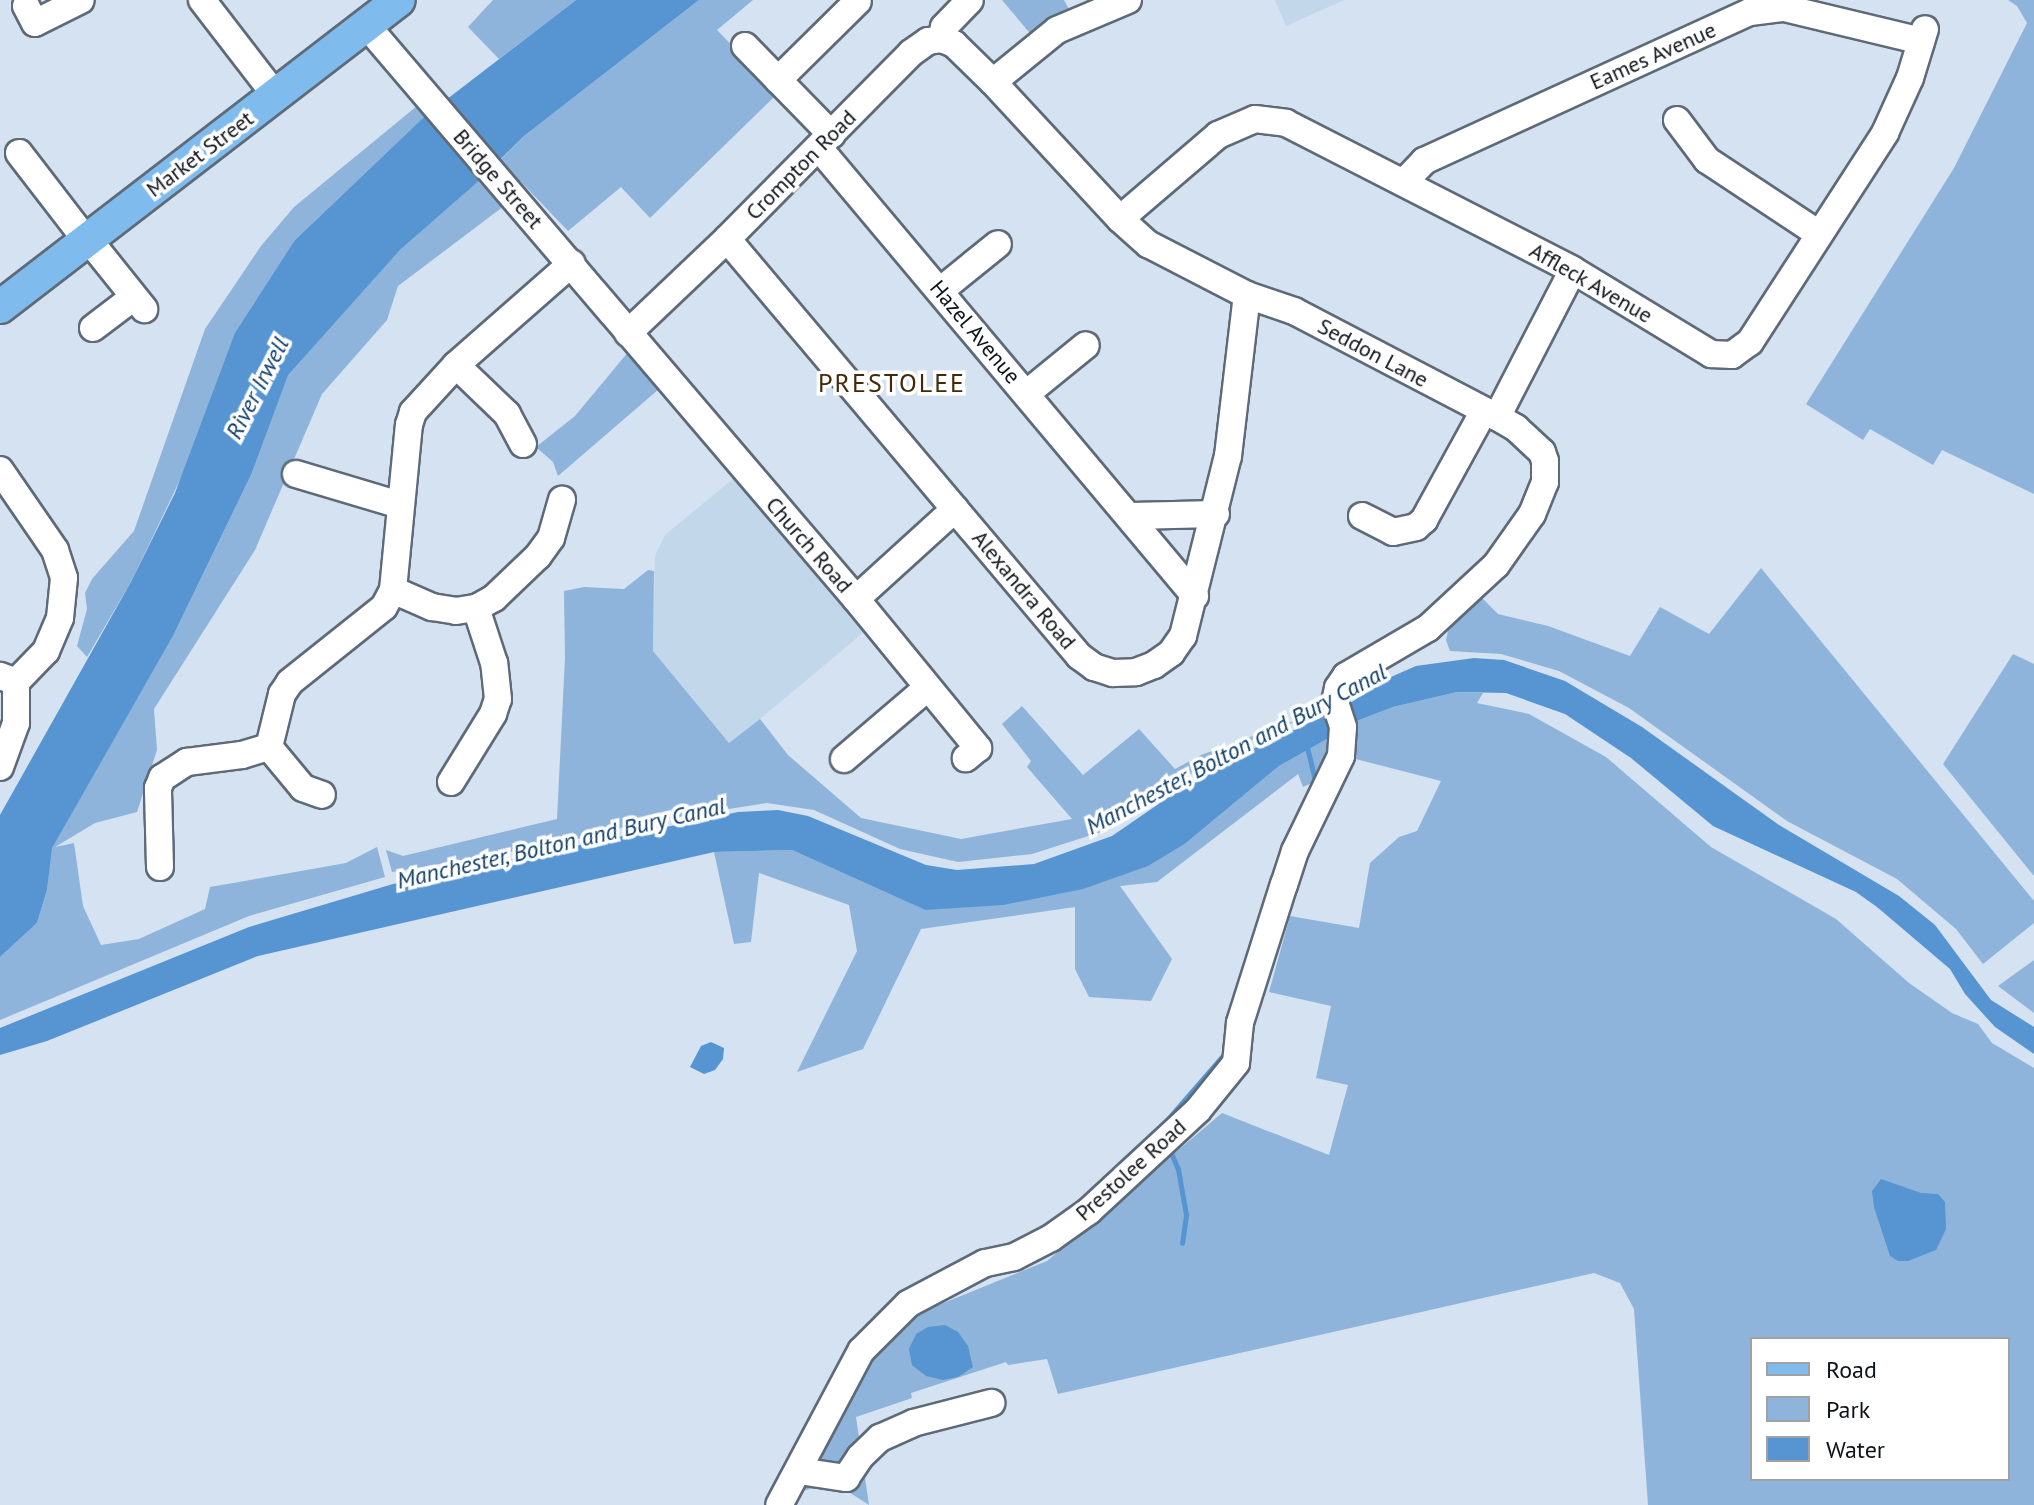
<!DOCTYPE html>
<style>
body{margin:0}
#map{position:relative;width:2034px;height:1505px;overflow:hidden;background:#d4e2f1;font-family:"PT Sans",sans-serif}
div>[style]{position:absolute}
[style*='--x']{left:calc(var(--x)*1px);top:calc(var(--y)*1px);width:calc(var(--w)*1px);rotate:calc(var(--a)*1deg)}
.built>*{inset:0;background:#c3d7eb}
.green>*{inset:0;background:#8eb4db}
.water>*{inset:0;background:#5695d2}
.stream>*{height:5px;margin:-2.5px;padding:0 2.5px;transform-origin:2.5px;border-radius:2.5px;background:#5695d2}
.roads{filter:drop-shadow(2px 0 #5e6a77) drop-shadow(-2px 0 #5e6a77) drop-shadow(0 2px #5e6a77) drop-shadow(0 -2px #5e6a77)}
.minor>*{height:26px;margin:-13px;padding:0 13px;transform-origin:13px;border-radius:13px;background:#fff}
.major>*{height:32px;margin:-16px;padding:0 16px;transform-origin:16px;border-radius:16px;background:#80bbed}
span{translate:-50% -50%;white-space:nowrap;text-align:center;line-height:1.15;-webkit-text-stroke:7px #fff;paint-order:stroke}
.street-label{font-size:22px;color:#0e1318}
.water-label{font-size:24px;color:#103e67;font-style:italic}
.quarter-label{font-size:26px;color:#432907;letter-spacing:2px}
.legend{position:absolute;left:1750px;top:1337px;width:260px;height:144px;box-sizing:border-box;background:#fff;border:2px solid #9fa1a3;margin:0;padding:10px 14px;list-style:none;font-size:24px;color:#0e1318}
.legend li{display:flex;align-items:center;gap:16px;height:40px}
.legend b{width:40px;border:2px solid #9fa1a3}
</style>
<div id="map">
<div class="built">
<i style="clip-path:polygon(1275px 0,1344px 0,1286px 26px)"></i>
<i style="clip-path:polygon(734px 478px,864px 632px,730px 744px,653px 651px,655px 556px,665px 535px)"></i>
</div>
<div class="green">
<i style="clip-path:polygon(493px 0,576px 0,499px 59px,468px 27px)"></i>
<i style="clip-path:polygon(699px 0,753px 0,717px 30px,778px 93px,650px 218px,621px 187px,568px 231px,500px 160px,524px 136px)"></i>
<i style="clip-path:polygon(1002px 0,1064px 0,1071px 13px,1034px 38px)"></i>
<i style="clip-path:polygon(2008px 0,2034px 0,2034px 494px,1942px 450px,1933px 465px,1870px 429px,1863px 440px,1806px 404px,1954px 168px,2027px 23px,2017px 6px)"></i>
<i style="clip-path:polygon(417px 106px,425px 116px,295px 240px,132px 580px,87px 657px,77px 646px,87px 609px,85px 593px,92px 579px,134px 531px,205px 329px,261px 246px,294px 207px)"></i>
<i style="clip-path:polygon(478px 179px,504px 206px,398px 286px,387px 320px,322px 394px,255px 550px,154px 709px,157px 750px,137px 812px,95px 823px,55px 847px,74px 843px,83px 906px,101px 945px,139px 939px,205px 909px,210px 887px,346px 863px,377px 847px,385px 877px,249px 916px,0 1020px,0 957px,37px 923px,47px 890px,51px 848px,173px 636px,251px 475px,287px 375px,400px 250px,471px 188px)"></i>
<i style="clip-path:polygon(629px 351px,659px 389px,558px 476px,553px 462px,536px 447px,575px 416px)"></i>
<i style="clip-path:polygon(1761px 568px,2034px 901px,2034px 923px,1983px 964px,1956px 929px,1897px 879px,1787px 821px,1629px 708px,1559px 671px,1501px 654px,1450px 651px,1446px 640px,1450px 623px,1480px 596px,1498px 614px,1548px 626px,1630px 656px,1660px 607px,1709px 634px)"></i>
<i style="clip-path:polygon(648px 570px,654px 571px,653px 651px,729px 743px,760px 719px,788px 755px,861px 818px,961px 839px,1072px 819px,1027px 767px,1031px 761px,1002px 724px,1022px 706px,1083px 775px,1139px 729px,1175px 769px,1201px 755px,1318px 712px,1222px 753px,1107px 830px,1032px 854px,958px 862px,900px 849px,814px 810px,767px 803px,645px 822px,562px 843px,392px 872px,386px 850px,403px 856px,557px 819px,565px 658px,564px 591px,584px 587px,624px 589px)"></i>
<i style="clip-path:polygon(2013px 654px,2034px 664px,2034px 876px,1943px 764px)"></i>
<i style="clip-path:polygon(evenodd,1457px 692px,1483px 693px,1477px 703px,1529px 714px,1606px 757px,1711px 847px,1836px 919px,1909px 983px,1952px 1013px,1978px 1024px,1992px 1043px,2034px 1068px,2034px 1505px,1648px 1505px,1634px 1309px,1620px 1283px,1594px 1273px,1058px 1394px,1047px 1359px,1008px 1365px,1006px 1362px,911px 1393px,912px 1398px,856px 1417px,869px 1505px,844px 1489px,822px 1486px,802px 1491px,875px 1353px,919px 1313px,1047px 1261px,1222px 1113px,1329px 1155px,1348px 1085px,1316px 1078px,1331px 1006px,1269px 992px,1290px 916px,1359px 928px,1370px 863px,1399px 837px,1417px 831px,1441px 781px,1348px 757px,1349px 724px,1393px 707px,1457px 692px,1752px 1339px,2008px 1339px,2008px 1479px,1752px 1479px,1752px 1339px)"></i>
<i style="clip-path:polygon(1336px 734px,1325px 777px,1303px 787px,1298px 774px,1157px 882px,1120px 886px,1172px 959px,1151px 1001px,1089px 997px,1075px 969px,1075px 907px,921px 929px,863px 1049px,797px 1072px,857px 951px,849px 905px,759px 873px,751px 942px,734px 944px,714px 852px,792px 850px,925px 910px,1186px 843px,1279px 766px)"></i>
<i style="clip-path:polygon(2034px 960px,2034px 1013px,1998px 986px)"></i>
</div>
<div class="water">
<i style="clip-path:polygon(576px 0,699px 0,524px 136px,471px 188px,400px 250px,288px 375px,251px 475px,173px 636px,52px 848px,47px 890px,37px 923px,0 957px,0 815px,132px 580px,175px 493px,235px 333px,295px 240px,425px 116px)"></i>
<i style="clip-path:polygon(1474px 658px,1504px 660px,1565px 681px,1642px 727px,1779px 825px,1899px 896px,1935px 925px,1991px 1000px,2034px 1027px,2034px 1054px,1995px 1027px,1965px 994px,1950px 969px,1877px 907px,1856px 892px,1713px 826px,1631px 758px,1565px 714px,1506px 693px,1457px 692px,1393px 707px,1349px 724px,1343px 708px,1384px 680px,1416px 666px)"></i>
<i style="clip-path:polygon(1333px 712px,1336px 734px,1279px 766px,1186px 843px,1148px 866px,1083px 889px,1003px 905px,925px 910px,792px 850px,714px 852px,258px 956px,47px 1041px,0 1055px,0 1028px,249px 927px,393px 884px,738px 812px,778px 810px,808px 816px,926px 865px,957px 870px,1034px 864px,1112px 836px,1211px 768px)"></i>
<i style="clip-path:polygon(711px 1042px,724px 1048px,723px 1059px,715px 1070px,704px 1074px,690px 1067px,701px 1046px)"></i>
<i style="clip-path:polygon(1881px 1179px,1921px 1193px,1938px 1194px,1945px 1202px,1946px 1229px,1936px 1250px,1908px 1261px,1898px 1261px,1890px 1256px,1874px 1207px,1872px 1191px)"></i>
<i style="clip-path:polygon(945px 1325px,958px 1332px,968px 1346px,973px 1367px,958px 1377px,943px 1380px,926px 1376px,912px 1365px,909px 1349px,916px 1334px,928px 1327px)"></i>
</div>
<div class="stream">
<i style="--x:1306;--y:743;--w:42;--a:76.3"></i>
<i style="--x:1161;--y:1127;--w:98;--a:-49.1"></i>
<i style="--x:1169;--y:1148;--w:23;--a:67"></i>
<i style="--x:1178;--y:1169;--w:47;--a:80.1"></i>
<i style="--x:1186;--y:1215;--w:28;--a:98"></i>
</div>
<div class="roads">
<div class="minor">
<i style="--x:202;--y:0;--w:121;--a:52.4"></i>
<i style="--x:26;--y:6;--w:19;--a:62"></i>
<i style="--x:35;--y:23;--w:51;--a:-26.6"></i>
<i style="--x:367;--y:26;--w:753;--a:49.52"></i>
<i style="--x:856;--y:599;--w:193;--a:50.7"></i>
<i style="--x:978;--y:748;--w:16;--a:140"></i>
<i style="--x:942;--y:39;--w:12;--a:-81"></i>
<i style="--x:944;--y:27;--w:37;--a:-46"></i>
<i style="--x:745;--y:46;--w:124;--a:45.7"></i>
<i style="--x:778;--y:80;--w:112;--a:-44.6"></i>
<i style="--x:993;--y:82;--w:82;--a:-39.1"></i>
<i style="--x:1057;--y:30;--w:77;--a:-22.9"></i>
<i style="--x:1677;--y:120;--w:50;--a:53.1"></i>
<i style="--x:1707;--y:160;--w:134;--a:33.5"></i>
<i style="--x:819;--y:148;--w:585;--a:49.99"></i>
<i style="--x:19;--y:153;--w:110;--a:52.4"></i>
<i style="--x:1405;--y:181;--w:28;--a:-46"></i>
<i style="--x:1424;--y:161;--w:358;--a:-24.6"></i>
<i style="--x:1750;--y:12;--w:34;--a:-7"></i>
<i style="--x:1784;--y:8;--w:141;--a:13.5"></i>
<i style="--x:1120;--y:219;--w:129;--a:-40.6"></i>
<i style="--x:1218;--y:135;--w:40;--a:-23.4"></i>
<i style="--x:1255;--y:119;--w:31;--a:7"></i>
<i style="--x:1286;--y:123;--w:322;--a:27.1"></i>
<i style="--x:1573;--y:270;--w:162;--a:31.3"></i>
<i style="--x:1711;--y:354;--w:21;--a:3"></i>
<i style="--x:1732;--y:355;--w:22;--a:-36"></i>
<i style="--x:1750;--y:342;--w:249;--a:-57.1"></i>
<i style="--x:1885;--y:133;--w:60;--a:-65.6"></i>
<i style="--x:1910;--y:78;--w:51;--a:-73"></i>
<i style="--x:88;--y:239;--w:90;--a:51.3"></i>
<i style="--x:727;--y:239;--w:546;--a:49.83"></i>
<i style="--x:1079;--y:656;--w:19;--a:36"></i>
<i style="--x:1094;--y:667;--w:20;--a:18"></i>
<i style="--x:1113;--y:673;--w:23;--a:-2"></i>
<i style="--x:1136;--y:672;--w:19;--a:-21"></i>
<i style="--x:1154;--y:665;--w:21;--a:-35"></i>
<i style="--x:1171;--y:653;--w:21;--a:-55"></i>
<i style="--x:1183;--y:636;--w:186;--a:-76"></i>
<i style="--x:1228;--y:456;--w:162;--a:-83.3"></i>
<i style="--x:941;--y:290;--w:73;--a:-38.9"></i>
<i style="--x:93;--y:328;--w:51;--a:-37.1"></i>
<i style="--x:628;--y:333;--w:137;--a:-43.5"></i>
<i style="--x:727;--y:239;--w:262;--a:-45.3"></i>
<i style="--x:911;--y:53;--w:21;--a:-35"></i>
<i style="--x:928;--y:41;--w:14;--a:-8"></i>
<i style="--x:942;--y:39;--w:13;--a:23"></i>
<i style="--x:954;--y:44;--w:54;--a:44.3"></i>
<i style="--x:993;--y:82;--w:187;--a:47.2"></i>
<i style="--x:1120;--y:219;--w:38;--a:42"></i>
<i style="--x:1148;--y:244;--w:111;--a:27.3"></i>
<i style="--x:1247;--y:295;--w:50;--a:18.8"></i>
<i style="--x:1294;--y:311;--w:229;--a:27.6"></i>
<i style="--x:1497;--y:417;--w:22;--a:30"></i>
<i style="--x:1516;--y:428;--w:35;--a:43"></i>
<i style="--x:1542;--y:452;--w:9;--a:72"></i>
<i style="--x:1545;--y:461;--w:21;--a:90"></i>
<i style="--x:1545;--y:482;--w:35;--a:112"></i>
<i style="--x:1532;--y:514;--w:62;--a:125.2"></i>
<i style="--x:1496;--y:565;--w:93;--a:137.2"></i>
<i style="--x:1428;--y:628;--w:95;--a:149.7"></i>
<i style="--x:1346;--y:676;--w:14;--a:124"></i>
<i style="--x:1338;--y:688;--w:14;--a:102"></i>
<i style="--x:1335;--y:702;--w:26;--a:72"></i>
<i style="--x:1343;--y:727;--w:29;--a:94"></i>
<i style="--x:1341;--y:756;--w:106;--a:115.8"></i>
<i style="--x:1295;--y:851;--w:35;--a:108"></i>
<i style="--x:1284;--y:884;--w:146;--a:107.6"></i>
<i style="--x:1240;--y:1023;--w:40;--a:95.7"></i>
<i style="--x:1236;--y:1063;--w:60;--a:129"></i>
<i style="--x:1198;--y:1110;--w:149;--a:137.2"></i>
<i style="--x:1089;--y:1211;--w:47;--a:144.6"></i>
<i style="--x:1051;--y:1238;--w:42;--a:152.8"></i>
<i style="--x:1014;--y:1257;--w:30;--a:168"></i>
<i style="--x:985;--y:1263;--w:87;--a:152"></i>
<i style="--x:908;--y:1304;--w:66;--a:135"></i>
<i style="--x:861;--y:1351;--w:174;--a:118"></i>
<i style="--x:456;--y:365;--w:71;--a:43.9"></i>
<i style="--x:507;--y:414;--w:34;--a:62"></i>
<i style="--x:1026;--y:394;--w:77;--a:-39.2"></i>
<i style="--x:1497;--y:417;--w:165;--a:-62.7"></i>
<i style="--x:0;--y:470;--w:97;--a:55.5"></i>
<i style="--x:55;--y:550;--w:29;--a:72"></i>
<i style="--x:64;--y:578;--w:40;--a:95.7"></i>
<i style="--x:60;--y:618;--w:36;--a:113"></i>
<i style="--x:46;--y:651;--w:43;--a:134.1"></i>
<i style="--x:296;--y:474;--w:109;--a:16.6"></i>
<i style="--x:1131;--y:516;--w:85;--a:-1.3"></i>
<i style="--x:1362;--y:516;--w:35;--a:27"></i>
<i style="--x:1393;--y:532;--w:24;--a:-12"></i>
<i style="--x:1416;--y:527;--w:11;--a:-41"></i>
<i style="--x:1424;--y:520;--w:124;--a:-61.2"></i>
<i style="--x:393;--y:590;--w:43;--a:23.6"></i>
<i style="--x:432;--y:607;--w:24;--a:9"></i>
<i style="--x:456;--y:611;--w:20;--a:-9"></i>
<i style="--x:476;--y:608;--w:21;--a:-29"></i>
<i style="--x:494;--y:598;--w:61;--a:-43.7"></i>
<i style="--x:538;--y:556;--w:22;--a:-54"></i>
<i style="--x:551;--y:538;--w:40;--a:-74"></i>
<i style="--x:856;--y:599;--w:134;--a:-42.3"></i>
<i style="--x:269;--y:747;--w:53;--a:50.3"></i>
<i style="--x:303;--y:788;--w:20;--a:20"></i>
<i style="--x:844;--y:759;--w:108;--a:-40.5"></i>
<i style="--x:0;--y:767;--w:47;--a:-70"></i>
<i style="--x:16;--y:723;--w:41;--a:-90"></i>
<i style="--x:16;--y:682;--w:17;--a:-159"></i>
<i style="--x:451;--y:782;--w:80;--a:-58.3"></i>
<i style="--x:493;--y:714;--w:16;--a:-72"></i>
<i style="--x:498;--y:699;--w:36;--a:-96"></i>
<i style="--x:494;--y:663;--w:58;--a:-108.1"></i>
<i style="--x:160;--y:867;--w:79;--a:-91.5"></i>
<i style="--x:158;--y:788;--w:11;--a:-68"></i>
<i style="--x:162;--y:778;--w:30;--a:-33"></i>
<i style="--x:187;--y:762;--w:55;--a:-7.3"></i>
<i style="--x:242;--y:755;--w:28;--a:-17"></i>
<i style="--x:269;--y:747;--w:55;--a:-76.2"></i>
<i style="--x:282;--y:694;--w:14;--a:-56"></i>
<i style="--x:290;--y:682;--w:120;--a:-38.6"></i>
<i style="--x:384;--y:607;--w:19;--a:-62"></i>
<i style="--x:393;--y:590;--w:166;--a:-84.5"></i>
<i style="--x:409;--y:425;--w:14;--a:-73"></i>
<i style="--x:413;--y:412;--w:64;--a:-47.5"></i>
<i style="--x:456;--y:365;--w:154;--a:-41.3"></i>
<i style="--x:799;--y:1471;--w:48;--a:8.5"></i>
<i style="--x:846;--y:1478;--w:25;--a:-56"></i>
<i style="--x:860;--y:1457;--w:28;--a:-44"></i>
<i style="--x:880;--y:1438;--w:36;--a:-24"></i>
<i style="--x:913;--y:1423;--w:81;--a:-14.4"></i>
</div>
<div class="major">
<i style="--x:0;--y:307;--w:503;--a:-37.58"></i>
</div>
</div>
<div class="street-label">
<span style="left:1653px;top:56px;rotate:-24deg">Eames Avenue</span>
<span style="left:200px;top:154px;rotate:-37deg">Market Street</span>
<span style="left:801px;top:165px;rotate:-45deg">Crompton Road</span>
<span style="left:498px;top:179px;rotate:49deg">Bridge Street</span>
<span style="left:1591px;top:283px;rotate:30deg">Affleck Avenue</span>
<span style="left:975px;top:332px;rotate:50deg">Hazel Avenue</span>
<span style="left:1373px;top:353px;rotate:28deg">Seddon Lane</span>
<span style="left:809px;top:545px;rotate:49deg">Church Road</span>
<span style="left:1024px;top:590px;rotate:50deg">Alexandra Road</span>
<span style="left:1131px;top:1170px;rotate:-42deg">Prestolee Road</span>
</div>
<div class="water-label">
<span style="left:257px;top:388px;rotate:-63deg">River Irwell</span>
<span style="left:1236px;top:749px;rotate:-28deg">Manchester, Bolton and Bury Canal</span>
<span style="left:561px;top:843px;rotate:-13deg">Manchester, Bolton and Bury Canal</span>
</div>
<div class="quarter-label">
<span style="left:892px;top:383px">PRESTOLEE</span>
</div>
<ul class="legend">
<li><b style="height:10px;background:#80bbed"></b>Road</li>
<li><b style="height:22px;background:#8eb4db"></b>Park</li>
<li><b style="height:22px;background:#5695d2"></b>Water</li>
</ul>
</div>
